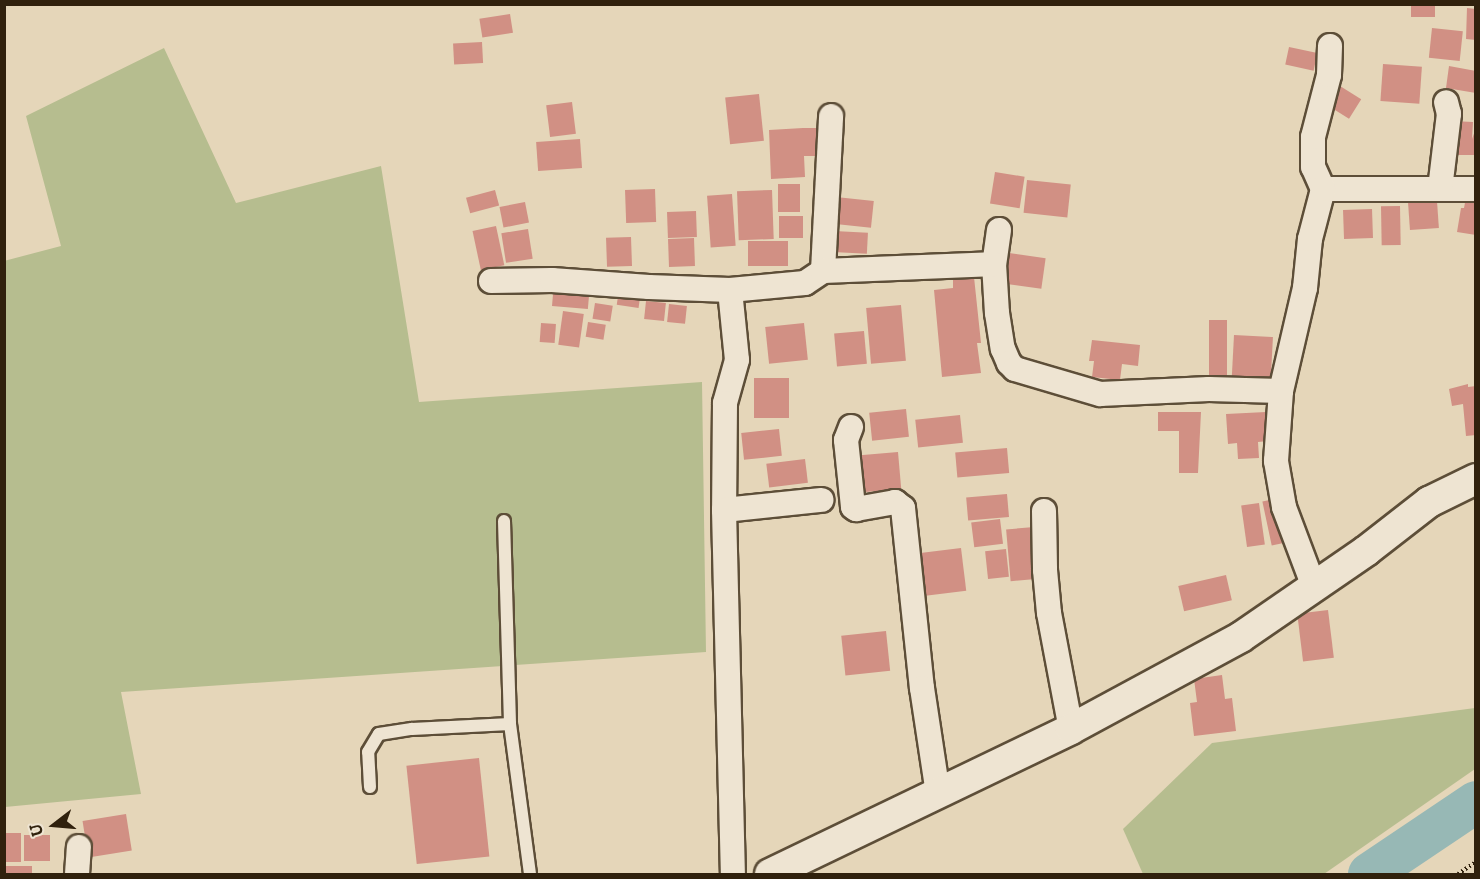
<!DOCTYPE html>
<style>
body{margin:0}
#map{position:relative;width:1480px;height:879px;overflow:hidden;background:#e5d6b9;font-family:"IM FELL DW Pica",serif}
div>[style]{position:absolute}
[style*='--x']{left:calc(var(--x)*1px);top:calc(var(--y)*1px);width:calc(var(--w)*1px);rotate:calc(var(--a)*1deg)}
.green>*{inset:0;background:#b6bd8f}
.river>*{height:42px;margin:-21px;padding:0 21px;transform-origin:21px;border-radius:21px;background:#97b8b5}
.building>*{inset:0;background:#d19084;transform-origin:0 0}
.path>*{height:4px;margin-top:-2px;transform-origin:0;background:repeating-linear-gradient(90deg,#30210d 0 1.5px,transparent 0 4.5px)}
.roads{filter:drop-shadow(2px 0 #5d4e38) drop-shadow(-2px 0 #5d4e38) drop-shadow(0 2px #5d4e38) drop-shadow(0 -2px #5d4e38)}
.service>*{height:12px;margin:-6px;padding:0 6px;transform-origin:6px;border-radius:6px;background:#eee4d2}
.minor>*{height:24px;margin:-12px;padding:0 12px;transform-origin:12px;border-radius:12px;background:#eee4d2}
.tertiary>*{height:30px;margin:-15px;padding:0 15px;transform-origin:15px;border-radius:15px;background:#eee4d2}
span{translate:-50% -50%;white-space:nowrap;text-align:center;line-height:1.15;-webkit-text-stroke:4.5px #eee4d2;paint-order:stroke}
.frame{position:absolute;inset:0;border:6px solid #30210d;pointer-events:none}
.north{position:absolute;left:24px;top:795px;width:60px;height:60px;-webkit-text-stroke:4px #eee4d2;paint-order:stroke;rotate:254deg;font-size:16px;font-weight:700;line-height:24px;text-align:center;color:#30210d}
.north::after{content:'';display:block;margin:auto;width:21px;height:27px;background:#30210d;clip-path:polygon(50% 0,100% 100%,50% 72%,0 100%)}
</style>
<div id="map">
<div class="green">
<i style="clip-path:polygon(164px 48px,236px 203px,381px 166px,419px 402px,702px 382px,706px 652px,121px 692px,141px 794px,5px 807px,4px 261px,61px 246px,26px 116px)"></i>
<i style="clip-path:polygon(1475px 708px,1475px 769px,1324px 874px,1143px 874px,1123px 829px,1212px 743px)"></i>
</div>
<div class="river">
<i style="--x:1369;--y:874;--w:129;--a:-33.9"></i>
</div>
<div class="building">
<i style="left:1411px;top:4px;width:24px;height:13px"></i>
<i style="clip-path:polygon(1467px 8px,1476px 9px,1476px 40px,1466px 39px)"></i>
<i style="left:510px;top:14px;width:19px;height:31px;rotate:81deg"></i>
<i style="left:1432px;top:28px;width:31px;height:30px;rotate:6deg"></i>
<i style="left:482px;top:42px;width:21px;height:29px;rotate:87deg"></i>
<i style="left:1289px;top:47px;width:29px;height:18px;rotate:12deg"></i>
<i style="left:1383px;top:64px;width:39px;height:37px;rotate:4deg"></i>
<i style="clip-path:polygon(1449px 66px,1476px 71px,1476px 93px,1446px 88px)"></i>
<i style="left:1340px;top:86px;width:25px;height:23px;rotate:32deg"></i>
<i style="left:759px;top:94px;width:47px;height:34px;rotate:84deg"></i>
<i style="left:572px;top:102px;width:32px;height:26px;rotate:83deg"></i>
<i style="clip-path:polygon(1452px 121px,1473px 122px,1472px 139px,1476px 128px,1476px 155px,1451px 155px)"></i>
<i style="clip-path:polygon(803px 128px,818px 128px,819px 156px,804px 156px,805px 177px,771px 179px,769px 130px)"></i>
<i style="left:580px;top:139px;width:29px;height:44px;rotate:86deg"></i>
<i style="left:995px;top:172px;width:30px;height:32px;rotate:9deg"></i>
<i style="left:1027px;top:180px;width:44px;height:33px;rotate:6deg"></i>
<i style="left:778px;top:184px;width:22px;height:28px"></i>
<i style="left:655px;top:189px;width:33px;height:30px;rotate:88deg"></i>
<i style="left:495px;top:190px;width:16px;height:30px;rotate:75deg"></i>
<i style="left:772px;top:190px;width:49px;height:35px;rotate:88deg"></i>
<i style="clip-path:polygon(1467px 192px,1476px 194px,1476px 235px,1457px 232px,1461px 208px,1464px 208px)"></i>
<i style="left:732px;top:194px;width:52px;height:25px;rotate:86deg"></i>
<i style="left:836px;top:197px;width:38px;height:27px;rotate:6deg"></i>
<i style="left:1437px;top:201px;width:27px;height:29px;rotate:86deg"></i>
<i style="left:525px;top:202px;width:21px;height:26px;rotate:79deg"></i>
<i style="left:1400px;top:206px;width:39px;height:19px;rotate:89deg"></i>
<i style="left:1372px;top:209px;width:29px;height:29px;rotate:88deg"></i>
<i style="left:696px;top:211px;width:26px;height:29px;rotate:88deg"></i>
<i style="left:803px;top:216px;width:22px;height:24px;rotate:90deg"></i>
<i style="left:496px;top:226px;width:40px;height:24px;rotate:78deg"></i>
<i style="left:528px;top:229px;width:30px;height:27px;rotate:81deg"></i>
<i style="left:834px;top:231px;width:34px;height:21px;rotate:3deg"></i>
<i style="left:631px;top:237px;width:29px;height:25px;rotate:88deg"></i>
<i style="left:694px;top:238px;width:28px;height:26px;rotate:88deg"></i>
<i style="left:788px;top:241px;width:25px;height:40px;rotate:90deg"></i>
<i style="left:1009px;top:253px;width:37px;height:31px;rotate:8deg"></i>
<i style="clip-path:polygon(974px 277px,981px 343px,977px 343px,981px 373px,942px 377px,934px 290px,953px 288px,953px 279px)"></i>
<i style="left:554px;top:283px;width:36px;height:23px;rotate:5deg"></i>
<i style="left:619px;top:289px;width:22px;height:16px;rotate:8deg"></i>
<i style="left:646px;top:301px;width:20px;height:18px;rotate:6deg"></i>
<i style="left:595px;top:303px;width:18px;height:16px;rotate:9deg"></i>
<i style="left:669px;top:304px;width:18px;height:18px;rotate:6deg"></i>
<i style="left:901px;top:305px;width:56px;height:35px;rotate:85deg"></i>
<i style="left:563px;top:311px;width:21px;height:34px;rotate:8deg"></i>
<i style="left:1209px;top:320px;width:18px;height:59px"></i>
<i style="left:588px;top:322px;width:18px;height:15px;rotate:9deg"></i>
<i style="left:541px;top:323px;width:15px;height:19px;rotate:4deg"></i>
<i style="left:804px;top:323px;width:37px;height:39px;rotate:84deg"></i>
<i style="left:864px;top:331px;width:33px;height:30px;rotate:85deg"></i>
<i style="left:1234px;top:335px;width:39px;height:41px;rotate:3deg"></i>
<i style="clip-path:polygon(1092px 340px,1140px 345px,1138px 366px,1122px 364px,1120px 380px,1092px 377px,1094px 361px,1089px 361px)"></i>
<i style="left:754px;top:378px;width:35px;height:40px"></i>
<i style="clip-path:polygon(1468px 384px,1468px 387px,1476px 386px,1476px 435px,1466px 436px,1463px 404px,1452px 406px,1449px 389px)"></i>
<i style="left:906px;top:409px;width:28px;height:37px;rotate:84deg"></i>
<i style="clip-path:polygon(1158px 412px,1201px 412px,1198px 473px,1179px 473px,1179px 431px,1158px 431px)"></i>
<i style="clip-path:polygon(1266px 412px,1268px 441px,1258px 442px,1259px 458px,1238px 459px,1237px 443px,1228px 444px,1226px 414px)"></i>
<i style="left:960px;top:415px;width:28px;height:45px;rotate:84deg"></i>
<i style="left:779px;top:429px;width:27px;height:38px;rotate:84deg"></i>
<i style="left:1007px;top:448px;width:25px;height:52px;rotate:85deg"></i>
<i style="left:898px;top:452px;width:37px;height:44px;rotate:85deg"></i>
<i style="left:805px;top:459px;width:24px;height:39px;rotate:83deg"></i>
<i style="left:1007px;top:494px;width:23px;height:41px;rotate:85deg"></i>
<i style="left:1279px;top:498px;width:45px;height:17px;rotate:78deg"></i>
<i style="left:1259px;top:503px;width:42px;height:18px;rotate:82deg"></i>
<i style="left:1000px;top:519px;width:25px;height:29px;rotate:83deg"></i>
<i style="left:1034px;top:527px;width:52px;height:28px;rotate:85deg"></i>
<i style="left:961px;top:548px;width:43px;height:43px;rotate:83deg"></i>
<i style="left:1006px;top:549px;width:28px;height:21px;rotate:84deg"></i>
<i style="left:1226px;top:575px;width:26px;height:49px;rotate:77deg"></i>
<i style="left:1328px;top:610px;width:48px;height:31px;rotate:83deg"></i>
<i style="left:886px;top:631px;width:40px;height:45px;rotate:84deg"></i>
<i style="clip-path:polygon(1222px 675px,1225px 699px,1232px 698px,1236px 731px,1194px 736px,1190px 703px,1197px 702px,1194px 679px)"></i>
<i style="left:479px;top:758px;width:99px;height:73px;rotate:84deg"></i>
<i style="left:126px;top:814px;width:37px;height:44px;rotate:81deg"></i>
<i style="left:4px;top:833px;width:17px;height:29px"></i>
<i style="left:24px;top:835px;width:26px;height:26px"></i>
<i style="left:32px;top:866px;width:8px;height:28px;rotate:90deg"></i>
</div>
<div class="path">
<i style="--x:1458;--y:874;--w:22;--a:-34"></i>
</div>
<div class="roads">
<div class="service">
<i style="--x:504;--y:521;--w:203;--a:88.3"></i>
<i style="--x:510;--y:724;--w:151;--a:82.4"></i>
<i style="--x:370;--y:787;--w:35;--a:-93"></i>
<i style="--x:368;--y:752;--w:21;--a:-59"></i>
<i style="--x:379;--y:734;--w:33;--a:-9"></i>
<i style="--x:412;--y:729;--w:98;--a:-2.9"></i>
</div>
<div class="minor">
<i style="--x:1323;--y:189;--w:153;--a:0"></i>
<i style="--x:1440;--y:189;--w:76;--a:-83.2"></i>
<i style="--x:1449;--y:114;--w:12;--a:-104"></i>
<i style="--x:999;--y:230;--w:34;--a:98"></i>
<i style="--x:994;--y:264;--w:49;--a:86.5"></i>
<i style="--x:997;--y:313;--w:36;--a:81"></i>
<i style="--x:1003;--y:349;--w:15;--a:67"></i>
<i style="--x:1009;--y:363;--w:8;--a:45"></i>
<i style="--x:1015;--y:369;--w:89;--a:16.4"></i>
<i style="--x:1100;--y:394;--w:109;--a:-2.6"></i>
<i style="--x:1209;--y:389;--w:72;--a:1.6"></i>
<i style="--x:823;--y:271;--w:155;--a:-87"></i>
<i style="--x:491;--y:281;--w:61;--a:-0.9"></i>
<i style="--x:552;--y:280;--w:97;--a:4.1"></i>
<i style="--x:649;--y:287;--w:81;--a:2.1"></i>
<i style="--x:730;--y:290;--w:75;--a:-5.3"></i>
<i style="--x:805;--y:283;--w:22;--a:-34"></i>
<i style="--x:823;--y:271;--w:171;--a:-2.3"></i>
<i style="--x:730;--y:290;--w:70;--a:84.3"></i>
<i style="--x:737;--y:360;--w:45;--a:105.6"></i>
<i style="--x:725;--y:403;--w:107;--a:90.5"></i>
<i style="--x:724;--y:510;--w:364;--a:88.6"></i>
<i style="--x:851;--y:427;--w:14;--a:111"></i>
<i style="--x:846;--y:440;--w:67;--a:84"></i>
<i style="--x:853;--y:507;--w:4;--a:34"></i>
<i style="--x:856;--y:509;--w:40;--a:-10"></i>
<i style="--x:895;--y:502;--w:10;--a:37"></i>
<i style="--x:903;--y:508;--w:181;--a:84"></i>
<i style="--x:922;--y:688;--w:107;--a:81.4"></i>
<i style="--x:724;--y:510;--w:98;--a:-5.9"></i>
<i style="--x:1044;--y:511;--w:59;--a:89"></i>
<i style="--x:1045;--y:570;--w:43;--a:84.7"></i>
<i style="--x:1049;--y:613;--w:118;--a:79.3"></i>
<i style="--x:1314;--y:587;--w:85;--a:-110.6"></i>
<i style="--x:1284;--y:507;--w:47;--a:-99.9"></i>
<i style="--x:1276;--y:461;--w:70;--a:-85.9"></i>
<i style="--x:1281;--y:391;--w:106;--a:-76.9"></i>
<i style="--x:1305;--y:288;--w:49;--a:-84.2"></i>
<i style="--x:1310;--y:239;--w:52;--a:-75.4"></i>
<i style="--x:1323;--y:189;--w:24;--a:-114"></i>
<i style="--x:1313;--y:167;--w:30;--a:-90"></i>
<i style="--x:1313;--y:137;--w:64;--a:-75.5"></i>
<i style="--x:1329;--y:75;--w:29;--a:-88"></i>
<i style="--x:77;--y:874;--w:27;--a:-86"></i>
</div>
<div class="tertiary">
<i style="--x:770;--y:874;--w:334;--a:-25.7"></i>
<i style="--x:1071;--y:729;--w:193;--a:-28.4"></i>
<i style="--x:1241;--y:637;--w:152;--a:-34.5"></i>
<i style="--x:1366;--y:551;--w:80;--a:-37.9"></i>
<i style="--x:1429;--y:502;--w:52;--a:-26.1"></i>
</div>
</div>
<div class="frame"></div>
<div class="north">U</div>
</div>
